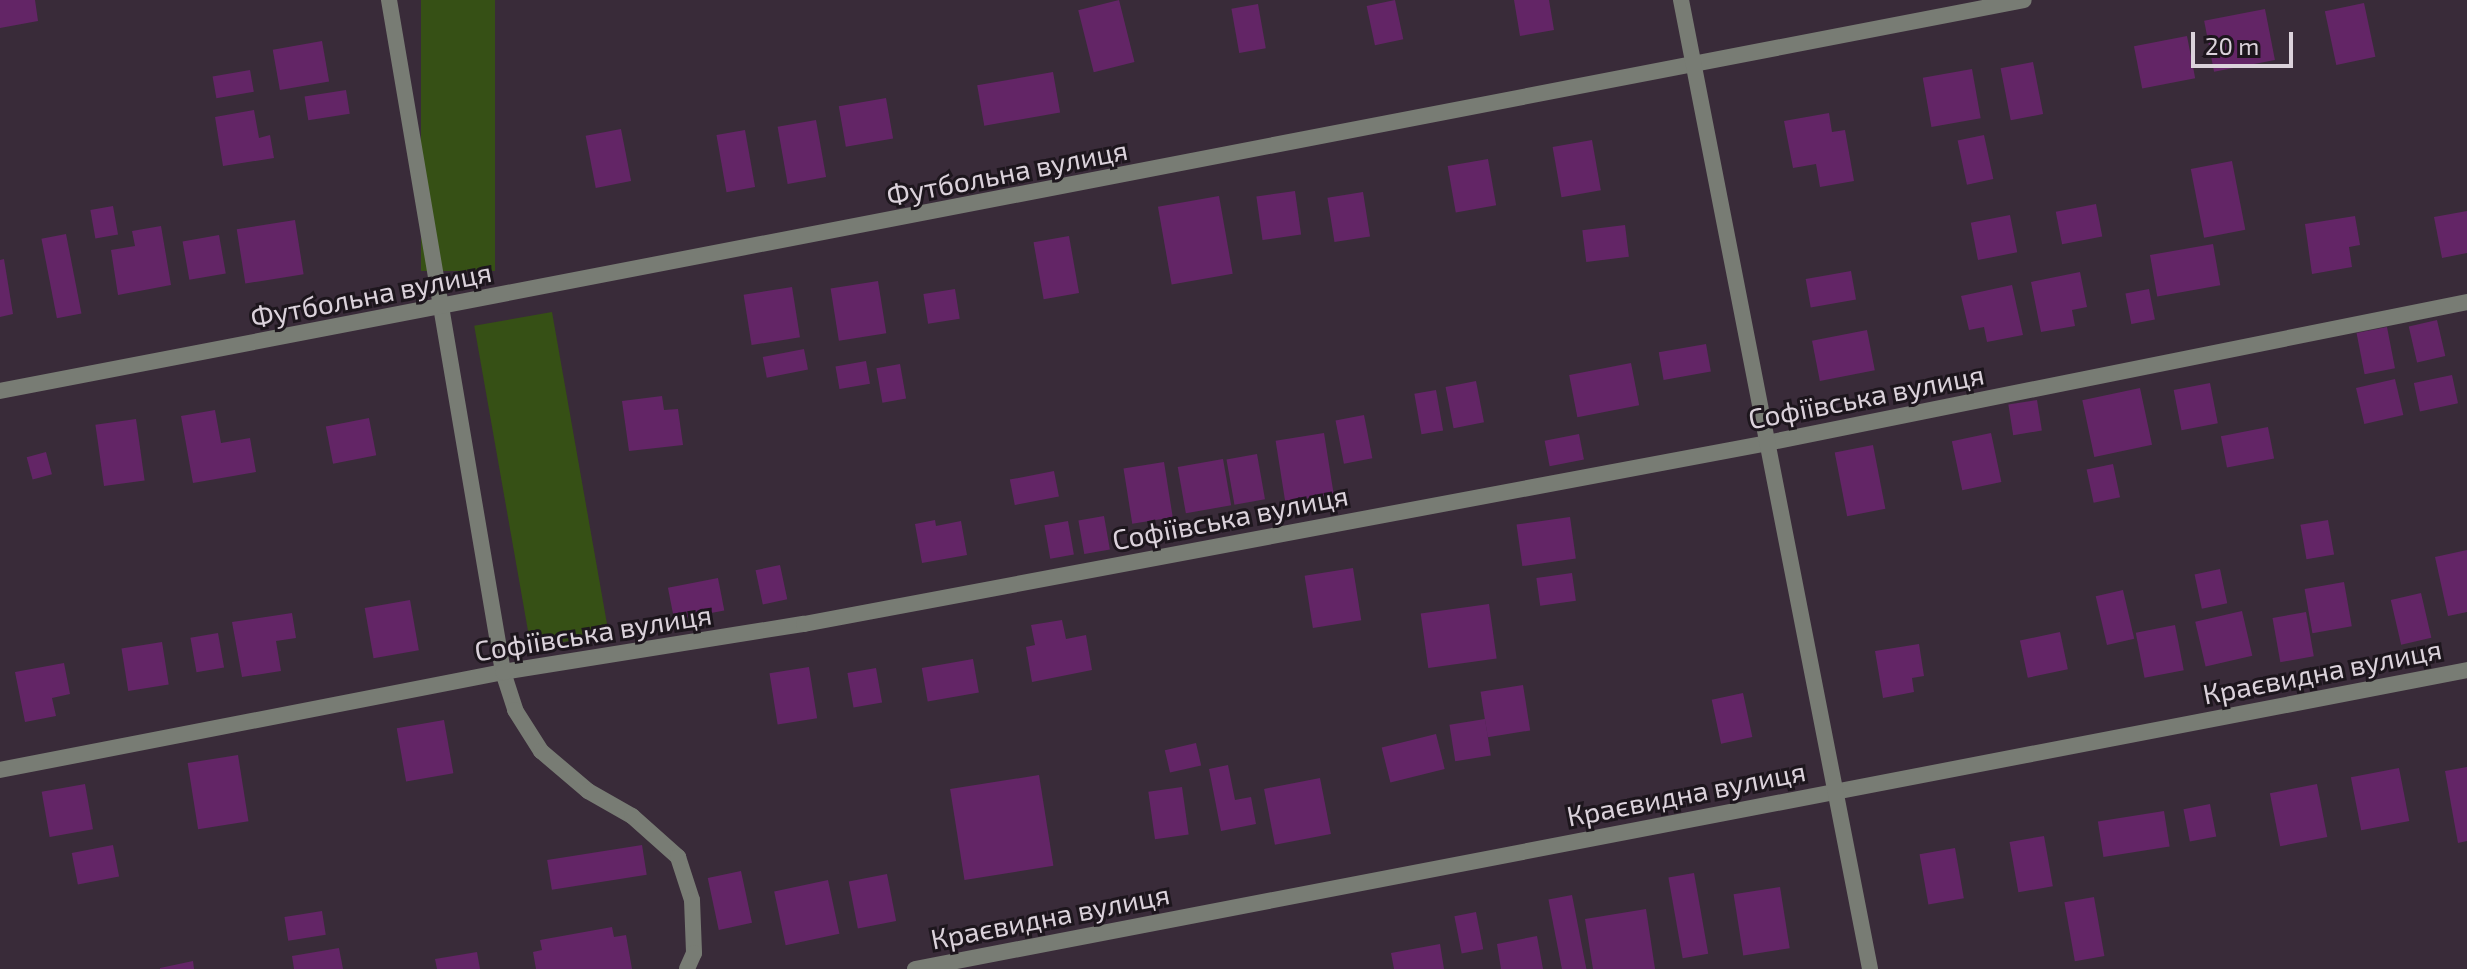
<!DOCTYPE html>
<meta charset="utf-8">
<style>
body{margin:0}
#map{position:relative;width:2467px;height:969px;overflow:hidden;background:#392b39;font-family:"Exo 2",sans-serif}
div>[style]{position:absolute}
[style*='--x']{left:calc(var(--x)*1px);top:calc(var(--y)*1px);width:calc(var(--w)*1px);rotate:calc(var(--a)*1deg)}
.green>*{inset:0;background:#365015;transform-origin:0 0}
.building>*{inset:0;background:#632566;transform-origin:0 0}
.service>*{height:16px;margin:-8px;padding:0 8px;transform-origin:8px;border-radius:8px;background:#787c74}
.minor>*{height:16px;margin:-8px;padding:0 8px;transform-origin:8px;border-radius:8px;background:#787c74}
.tertiary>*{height:16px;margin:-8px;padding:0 8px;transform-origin:8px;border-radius:8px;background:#787c74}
span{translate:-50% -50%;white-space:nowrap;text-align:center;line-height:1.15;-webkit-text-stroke:6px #1d161d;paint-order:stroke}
.street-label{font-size:28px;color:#dbd2db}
.scale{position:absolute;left:2191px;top:32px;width:102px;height:36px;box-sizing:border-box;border:4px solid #dbd2db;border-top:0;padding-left:10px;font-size:24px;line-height:28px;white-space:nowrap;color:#dbd2db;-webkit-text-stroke:6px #1d161d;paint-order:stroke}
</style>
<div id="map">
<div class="green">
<i style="left:421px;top:0;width:74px;height:271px"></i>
<i style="left:552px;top:312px;width:327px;height:79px;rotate:80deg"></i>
</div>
<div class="building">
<i style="clip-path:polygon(0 0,35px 0,38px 21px,0 28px)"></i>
<i style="left:1119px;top:0;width:64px;height:42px;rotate:76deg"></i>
<i style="left:1395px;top:0;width:40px;height:29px;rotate:78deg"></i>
<i style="clip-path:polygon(1514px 0,1549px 0,1554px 30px,1520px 36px)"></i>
<i style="left:2364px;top:3px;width:55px;height:40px;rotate:78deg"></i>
<i style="left:1258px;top:4px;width:45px;height:27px;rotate:80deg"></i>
<i style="left:2265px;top:9px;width:52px;height:62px;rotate:79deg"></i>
<i style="left:2187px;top:36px;width:43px;height:54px;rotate:79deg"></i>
<i style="left:322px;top:41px;width:41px;height:50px;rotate:80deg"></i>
<i style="left:2033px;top:62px;width:53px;height:33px;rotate:79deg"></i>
<i style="left:1972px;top:69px;width:50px;height:50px;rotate:80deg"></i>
<i style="left:250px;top:70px;width:22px;height:38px;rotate:80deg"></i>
<i style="left:1053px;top:72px;width:41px;height:77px;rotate:80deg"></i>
<i style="left:346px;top:90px;width:24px;height:42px;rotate:81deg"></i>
<i style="left:886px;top:98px;width:41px;height:48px;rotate:80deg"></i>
<i style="clip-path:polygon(254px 110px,259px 138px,270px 135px,274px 158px,223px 166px,215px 117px)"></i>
<i style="clip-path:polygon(1829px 113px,1832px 132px,1845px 130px,1854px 181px,1820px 187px,1816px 164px,1793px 168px,1784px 121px)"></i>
<i style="left:816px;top:120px;width:58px;height:39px;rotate:80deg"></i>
<i style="left:621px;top:129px;width:53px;height:36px;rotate:79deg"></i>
<i style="left:745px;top:130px;width:58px;height:29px;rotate:80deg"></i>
<i style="left:1984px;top:135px;width:45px;height:27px;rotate:78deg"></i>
<i style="left:1592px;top:140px;width:51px;height:40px;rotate:80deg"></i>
<i style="left:1488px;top:159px;width:47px;height:41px;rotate:80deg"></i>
<i style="left:2232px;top:161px;width:70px;height:42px;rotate:79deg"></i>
<i style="left:1295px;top:191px;width:44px;height:39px;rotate:82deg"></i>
<i style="left:1363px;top:192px;width:45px;height:36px;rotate:81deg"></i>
<i style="left:1219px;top:196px;width:79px;height:62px;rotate:80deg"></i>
<i style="left:2096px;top:204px;width:33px;height:41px;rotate:79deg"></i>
<i style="left:113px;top:206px;width:29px;height:23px;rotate:80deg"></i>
<i style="clip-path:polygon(2467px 211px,2467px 253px,2442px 258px,2434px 217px)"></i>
<i style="left:2010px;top:215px;width:38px;height:40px;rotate:79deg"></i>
<i style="clip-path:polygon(2355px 216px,2360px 245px,2349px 247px,2352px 267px,2312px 274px,2305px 224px)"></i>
<i style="left:295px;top:220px;width:55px;height:59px;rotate:81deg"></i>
<i style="left:1625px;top:225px;width:32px;height:43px;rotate:83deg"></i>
<i style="clip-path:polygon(161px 226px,171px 285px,118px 295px,111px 250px,135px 246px,132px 231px)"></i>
<i style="left:66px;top:234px;width:81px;height:25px;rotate:79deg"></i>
<i style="left:219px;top:235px;width:39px;height:37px;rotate:80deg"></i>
<i style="left:1069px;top:236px;width:58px;height:36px;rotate:80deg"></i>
<i style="left:2213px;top:244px;width:42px;height:64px;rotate:80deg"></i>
<i style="clip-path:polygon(4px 259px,13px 314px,0 317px,0 260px)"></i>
<i style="left:1851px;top:271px;width:29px;height:46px;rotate:80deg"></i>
<i style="clip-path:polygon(2080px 272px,2087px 307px,2072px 310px,2075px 326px,2041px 332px,2031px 282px)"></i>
<i style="left:878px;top:281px;width:53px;height:48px;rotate:81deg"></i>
<i style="clip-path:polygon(2012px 285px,2023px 335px,1987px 342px,1984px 327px,1969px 330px,1961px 296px)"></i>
<i style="left:792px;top:287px;width:51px;height:49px;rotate:81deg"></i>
<i style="left:955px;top:289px;width:30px;height:32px;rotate:81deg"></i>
<i style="left:2149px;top:289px;width:31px;height:24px;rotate:79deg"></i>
<i style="left:2437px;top:320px;width:37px;height:29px;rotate:77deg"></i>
<i style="left:2387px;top:327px;width:42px;height:31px;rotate:79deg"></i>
<i style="left:1867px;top:330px;width:41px;height:56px;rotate:79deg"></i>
<i style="left:1706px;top:344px;width:28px;height:48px;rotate:80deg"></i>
<i style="left:804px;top:349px;width:21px;height:42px;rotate:79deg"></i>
<i style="left:866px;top:361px;width:23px;height:31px;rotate:80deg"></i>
<i style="left:1631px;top:363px;width:43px;height:63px;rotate:79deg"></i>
<i style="left:900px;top:364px;width:35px;height:24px;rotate:80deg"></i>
<i style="left:2452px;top:375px;width:29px;height:39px;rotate:78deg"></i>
<i style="left:2395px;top:379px;width:37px;height:40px;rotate:77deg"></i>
<i style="left:1476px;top:381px;width:42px;height:31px;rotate:79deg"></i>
<i style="left:2210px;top:383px;width:41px;height:37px;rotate:79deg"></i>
<i style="left:2140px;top:388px;width:58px;height:59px;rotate:78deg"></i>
<i style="left:1436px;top:390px;width:41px;height:22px;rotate:80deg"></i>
<i style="clip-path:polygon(662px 396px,664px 410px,678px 409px,683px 445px,629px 451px,622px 401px)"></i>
<i style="left:2037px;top:400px;width:31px;height:29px;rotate:81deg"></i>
<i style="clip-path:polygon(215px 410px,221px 443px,250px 438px,256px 472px,193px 483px,181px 416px)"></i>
<i style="left:1364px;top:415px;width:44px;height:29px;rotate:79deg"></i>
<i style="left:369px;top:418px;width:38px;height:44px;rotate:79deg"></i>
<i style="left:136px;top:419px;width:62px;height:41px;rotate:82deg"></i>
<i style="left:2268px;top:427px;width:32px;height:48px;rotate:79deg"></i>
<i style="left:1324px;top:433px;width:62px;height:49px;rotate:81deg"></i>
<i style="left:1991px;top:433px;width:50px;height:40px;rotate:78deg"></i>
<i style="left:1579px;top:434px;width:26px;height:35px;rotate:79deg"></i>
<i style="left:1873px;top:445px;width:65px;height:39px;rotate:79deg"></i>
<i style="left:46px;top:452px;width:23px;height:20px;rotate:75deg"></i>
<i style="left:1257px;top:454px;width:46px;height:31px;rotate:80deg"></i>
<i style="left:1223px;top:459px;width:47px;height:46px;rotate:80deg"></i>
<i style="left:1164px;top:462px;width:56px;height:41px;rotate:81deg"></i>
<i style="left:2113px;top:464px;width:34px;height:27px;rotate:78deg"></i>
<i style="left:1054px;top:471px;width:26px;height:45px;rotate:79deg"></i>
<i style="left:1104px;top:516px;width:34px;height:26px;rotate:80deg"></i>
<i style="left:1570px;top:517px;width:42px;height:54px;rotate:82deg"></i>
<i style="clip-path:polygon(935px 520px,936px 526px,961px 521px,967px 555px,922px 563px,915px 524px)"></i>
<i style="left:2328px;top:520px;width:35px;height:28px;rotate:80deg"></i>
<i style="left:1068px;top:521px;width:34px;height:24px;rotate:80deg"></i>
<i style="clip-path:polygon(2467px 550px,2467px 612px,2448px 616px,2435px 557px)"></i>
<i style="left:780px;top:565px;width:35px;height:25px;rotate:78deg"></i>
<i style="left:1353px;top:568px;width:53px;height:49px;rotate:81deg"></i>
<i style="left:2220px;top:569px;width:35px;height:26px;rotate:78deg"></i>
<i style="left:1572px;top:573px;width:28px;height:36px;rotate:82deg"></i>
<i style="left:718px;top:578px;width:33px;height:51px;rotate:79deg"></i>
<i style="left:2344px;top:582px;width:45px;height:40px;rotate:80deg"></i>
<i style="left:2123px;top:590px;width:50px;height:28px;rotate:77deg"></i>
<i style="left:2421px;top:593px;width:46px;height:31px;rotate:77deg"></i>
<i style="left:410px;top:600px;width:51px;height:46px;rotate:80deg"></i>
<i style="left:1489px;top:604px;width:55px;height:69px;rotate:82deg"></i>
<i style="left:2242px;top:611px;width:46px;height:48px;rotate:77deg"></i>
<i style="left:2306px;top:612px;width:45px;height:34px;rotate:80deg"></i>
<i style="clip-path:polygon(292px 613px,296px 638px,276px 641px,281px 671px,242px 677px,232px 622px)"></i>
<i style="clip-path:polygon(1062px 620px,1066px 639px,1086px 635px,1092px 670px,1032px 682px,1026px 647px,1035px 645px,1031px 625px)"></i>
<i style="left:2175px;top:625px;width:46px;height:40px;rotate:79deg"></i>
<i style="left:2060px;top:632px;width:38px;height:41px;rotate:78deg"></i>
<i style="left:218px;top:633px;width:35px;height:28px;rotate:80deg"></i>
<i style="left:162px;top:642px;width:43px;height:41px;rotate:81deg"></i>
<i style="clip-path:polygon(1919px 644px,1924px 676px,1912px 678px,1914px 692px,1883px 698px,1875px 651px)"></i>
<i style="left:973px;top:659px;width:34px;height:52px;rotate:80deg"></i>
<i style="clip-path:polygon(64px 663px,70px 694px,52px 698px,56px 716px,25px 722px,15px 672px)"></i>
<i style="left:809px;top:667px;width:52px;height:40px;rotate:81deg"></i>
<i style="left:876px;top:668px;width:35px;height:29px;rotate:80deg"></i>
<i style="left:1523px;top:685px;width:46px;height:43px;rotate:81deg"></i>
<i style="left:1743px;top:693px;width:45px;height:32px;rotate:78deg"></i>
<i style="left:1485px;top:719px;width:37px;height:36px;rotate:81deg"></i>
<i style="left:444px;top:720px;width:54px;height:48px;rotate:80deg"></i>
<i style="left:1436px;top:734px;width:36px;height:56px;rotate:76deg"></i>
<i style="left:1196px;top:743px;width:23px;height:32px;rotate:77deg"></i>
<i style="left:238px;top:755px;width:67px;height:51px;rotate:81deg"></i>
<i style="clip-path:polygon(1228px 765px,1235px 800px,1251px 797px,1256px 824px,1221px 831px,1209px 769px)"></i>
<i style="clip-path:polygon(2467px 767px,2467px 841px,2458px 843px,2445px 771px)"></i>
<i style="left:2399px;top:768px;width:54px;height:49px;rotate:79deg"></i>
<i style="left:1039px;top:775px;width:92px;height:90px;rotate:81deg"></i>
<i style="left:1320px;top:778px;width:57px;height:57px;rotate:79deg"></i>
<i style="left:85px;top:784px;width:46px;height:44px;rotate:80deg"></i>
<i style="left:2317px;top:784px;width:54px;height:48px;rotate:79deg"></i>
<i style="left:1182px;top:787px;width:48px;height:34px;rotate:82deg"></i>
<i style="left:2210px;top:804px;width:33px;height:27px;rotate:79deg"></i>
<i style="left:2164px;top:811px;width:36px;height:67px;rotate:81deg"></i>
<i style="left:2044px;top:836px;width:51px;height:35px;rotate:80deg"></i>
<i style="left:113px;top:845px;width:32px;height:42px;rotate:79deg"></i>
<i style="left:642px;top:845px;width:30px;height:96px;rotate:81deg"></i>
<i style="left:1955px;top:848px;width:51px;height:36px;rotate:80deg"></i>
<i style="left:741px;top:871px;width:53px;height:34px;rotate:78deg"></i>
<i style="left:1694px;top:873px;width:82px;height:26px;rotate:80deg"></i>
<i style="left:887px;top:874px;width:48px;height:39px;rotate:79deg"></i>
<i style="left:828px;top:880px;width:55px;height:55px;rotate:78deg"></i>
<i style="left:1780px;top:887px;width:62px;height:47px;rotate:81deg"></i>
<i style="left:1572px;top:895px;width:76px;height:24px;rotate:79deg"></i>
<i style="left:2094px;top:897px;width:60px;height:30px;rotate:80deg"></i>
<i style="clip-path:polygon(1646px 909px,1655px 969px,1593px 969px,1585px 919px)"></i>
<i style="left:322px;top:911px;width:24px;height:38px;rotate:81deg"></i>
<i style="left:1476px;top:912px;width:38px;height:22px;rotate:79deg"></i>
<i style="clip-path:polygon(612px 927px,614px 937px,626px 935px,632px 969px,536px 969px,533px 952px,542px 950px,540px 940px)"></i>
<i style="clip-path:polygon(1537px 936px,1543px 969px,1501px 969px,1497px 944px)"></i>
<i style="clip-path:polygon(1440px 944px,1444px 969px,1394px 969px,1391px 953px)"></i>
<i style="clip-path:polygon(339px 948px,343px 969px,294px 969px,292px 956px)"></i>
<i style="clip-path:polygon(477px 952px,480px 969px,437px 969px,435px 959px)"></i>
<i style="clip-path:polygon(193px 961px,194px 969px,160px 969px,160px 968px)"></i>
</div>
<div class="service">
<i style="--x:503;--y:672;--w:40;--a:72"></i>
<i style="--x:515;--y:710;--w:49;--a:57.6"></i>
<i style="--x:541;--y:751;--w:62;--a:40.4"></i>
<i style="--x:588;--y:791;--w:51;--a:29.6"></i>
<i style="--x:632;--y:816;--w:62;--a:41.7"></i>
<i style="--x:678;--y:857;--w:45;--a:72"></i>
<i style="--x:692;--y:900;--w:53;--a:87.8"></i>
<i style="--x:694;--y:953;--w:17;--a:114"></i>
</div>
<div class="minor">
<i style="--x:389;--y:0;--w:682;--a:80.37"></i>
<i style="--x:0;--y:391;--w:2061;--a:-10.93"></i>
<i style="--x:0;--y:770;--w:512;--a:-11.02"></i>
<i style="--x:503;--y:672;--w:305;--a:-9.1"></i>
<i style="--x:804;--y:624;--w:980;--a:-10.64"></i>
<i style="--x:1767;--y:443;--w:714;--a:-11.39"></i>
<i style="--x:915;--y:969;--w:1581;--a:-10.9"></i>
</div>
<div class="tertiary">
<i style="--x:1681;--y:0;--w:987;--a:78.96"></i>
</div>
<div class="street-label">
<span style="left:1007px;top:172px;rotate:-11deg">Футбольна вулиця</span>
<span style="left:371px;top:294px;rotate:-11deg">Футбольна вулиця</span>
<span style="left:1866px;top:396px;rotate:-11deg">Софіївська вулиця</span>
<span style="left:1230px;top:517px;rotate:-11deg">Софіївська вулиця</span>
<span style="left:593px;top:632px;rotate:-9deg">Софіївська вулиця</span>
<span style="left:2322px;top:671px;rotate:-11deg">Краєвидна вулиця</span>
<span style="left:1686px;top:793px;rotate:-11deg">Краєвидна вулиця</span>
<span style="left:1050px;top:916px;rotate:-11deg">Краєвидна вулиця</span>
</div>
<div class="scale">20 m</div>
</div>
